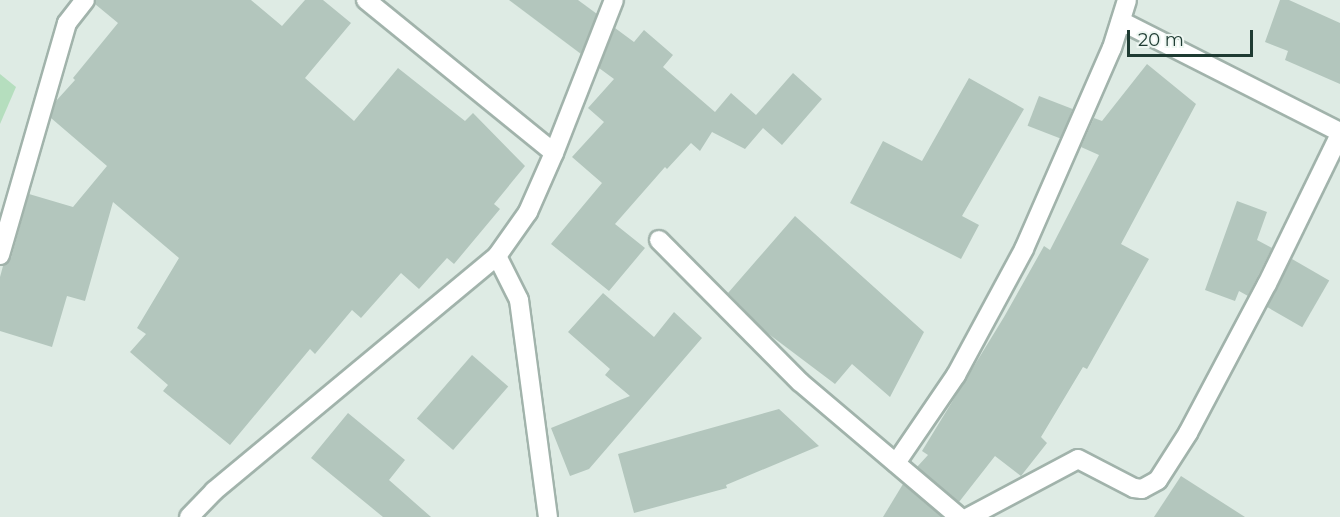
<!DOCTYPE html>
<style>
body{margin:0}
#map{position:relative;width:1340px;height:517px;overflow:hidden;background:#deebe4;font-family:Montserrat,sans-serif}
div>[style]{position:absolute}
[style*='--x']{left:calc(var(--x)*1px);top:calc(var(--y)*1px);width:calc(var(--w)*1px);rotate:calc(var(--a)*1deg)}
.green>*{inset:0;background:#b5debe}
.building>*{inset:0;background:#b3c6bd;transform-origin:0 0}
.roads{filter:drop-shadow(2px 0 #a1b3ab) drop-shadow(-2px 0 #a1b3ab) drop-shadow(0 2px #a1b3ab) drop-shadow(0 -2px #a1b3ab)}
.service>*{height:18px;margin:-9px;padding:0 9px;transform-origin:9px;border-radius:9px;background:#fff}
.minor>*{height:18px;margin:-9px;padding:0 9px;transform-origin:9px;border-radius:9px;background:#fff}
span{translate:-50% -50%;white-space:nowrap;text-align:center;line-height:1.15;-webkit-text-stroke:4.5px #eef7f2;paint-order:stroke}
.scale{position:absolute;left:1127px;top:30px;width:126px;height:27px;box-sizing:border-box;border:3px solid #1e3b32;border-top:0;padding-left:8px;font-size:18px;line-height:21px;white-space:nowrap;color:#1e3b32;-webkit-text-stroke:4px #eef7f2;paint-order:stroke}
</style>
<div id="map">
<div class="green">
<i style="clip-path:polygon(0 74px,16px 87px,0 124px)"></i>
</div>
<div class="building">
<i style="clip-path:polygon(96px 0,251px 0,282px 26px,305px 0,323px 0,351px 23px,305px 78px,354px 121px,398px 68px,465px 121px,473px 113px,525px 166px,494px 204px,500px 209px,454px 264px,447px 258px,419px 289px,401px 273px,361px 318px,352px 310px,315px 354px,310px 349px,230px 445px,163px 391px,168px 385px,130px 352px,146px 334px,137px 328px,179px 258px,113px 202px,85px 301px,67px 296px,52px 347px,0 331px,0 277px,3px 266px,11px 258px,29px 194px,73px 207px,107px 166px,51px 118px,56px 101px,75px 80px,73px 78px,118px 23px,95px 4px)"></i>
<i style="clip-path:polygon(509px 0,578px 0,597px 14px,581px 54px)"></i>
<i style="clip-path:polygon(1280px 0,1289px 0,1340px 23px,1340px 84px,1285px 60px,1288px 51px,1265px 42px)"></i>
<i style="clip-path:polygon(615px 28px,634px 42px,644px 30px,673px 55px,663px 67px,715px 112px,731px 93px,756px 115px,793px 73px,822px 99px,782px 145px,763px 128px,745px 149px,712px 132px,700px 151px,691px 143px,667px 169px,665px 167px,615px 224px,645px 248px,609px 291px,551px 244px,602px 183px,572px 157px,604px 122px,588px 108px,614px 79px,599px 68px)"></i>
<i style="clip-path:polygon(1147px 64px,1196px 104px,1121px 244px,1149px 259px,1087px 369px,1083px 367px,1041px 437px,1047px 443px,1021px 476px,995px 456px,959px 502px,917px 467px,928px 455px,922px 451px,1004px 317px,1044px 246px,1050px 250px,1099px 155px,1081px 147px,1094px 118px,1102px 121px)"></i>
<i style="clip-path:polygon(969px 78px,1024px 109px,962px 216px,979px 225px,961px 259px,850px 203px,883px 141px,922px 161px)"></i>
<i style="left:1039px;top:96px;width:36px;height:32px;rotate:21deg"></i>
<i style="clip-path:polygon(1237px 201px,1267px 212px,1257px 240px,1272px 248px,1248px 296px,1239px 291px,1235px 301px,1205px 290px)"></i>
<i style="clip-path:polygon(795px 216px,924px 332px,890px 397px,852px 364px,835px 384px,766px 332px,728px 293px)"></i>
<i style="left:1292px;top:259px;width:43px;height:54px;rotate:30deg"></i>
<i style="clip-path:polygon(603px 293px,654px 337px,674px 312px,702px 338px,589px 469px,570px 476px,551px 428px,630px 396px,605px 375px,610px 369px,568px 332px)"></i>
<i style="left:472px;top:355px;width:48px;height:84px;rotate:41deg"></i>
<i style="clip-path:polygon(779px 409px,819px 446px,726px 485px,727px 488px,634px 513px,618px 454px)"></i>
<i style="clip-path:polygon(348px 413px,405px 460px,389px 480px,431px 517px,383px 517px,311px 458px)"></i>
<i style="clip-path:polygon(1181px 476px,1245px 517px,1154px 517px)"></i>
<i style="clip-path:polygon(903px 484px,942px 517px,883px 517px)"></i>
</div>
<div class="roads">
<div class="service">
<i style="--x:1158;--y:480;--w:56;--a:-57.4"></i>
<i style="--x:1188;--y:433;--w:169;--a:-62.1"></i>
<i style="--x:1267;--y:284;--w:167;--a:-64"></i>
</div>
<div class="minor">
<i style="--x:366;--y:0;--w:242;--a:39.1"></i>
<i style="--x:1121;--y:21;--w:246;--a:26.9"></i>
<i style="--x:659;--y:240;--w:200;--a:45.2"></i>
<i style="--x:800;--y:382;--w:209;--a:40.3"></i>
<i style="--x:0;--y:255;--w:241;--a:-73.9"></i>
<i style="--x:67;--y:23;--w:29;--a:-52"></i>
<i style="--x:497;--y:256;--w:49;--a:63.4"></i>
<i style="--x:519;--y:300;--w:219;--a:82.4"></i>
<i style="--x:896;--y:463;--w:107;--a:-55.7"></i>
<i style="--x:956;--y:375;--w:143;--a:-61.6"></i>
<i style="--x:1024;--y:249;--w:219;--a:-66.4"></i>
<i style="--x:1112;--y:48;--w:50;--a:-72.6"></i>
<i style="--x:189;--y:517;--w:36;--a:-46"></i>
<i style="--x:214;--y:491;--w:368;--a:-39.7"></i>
<i style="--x:497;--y:256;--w:54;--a:-54.8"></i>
<i style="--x:528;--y:212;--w:64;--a:-66.2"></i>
<i style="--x:554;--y:153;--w:164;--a:-68.6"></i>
<i style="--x:969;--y:517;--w:123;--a:-28"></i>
<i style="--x:1078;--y:459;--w:63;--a:27.4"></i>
<i style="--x:1134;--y:488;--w:8;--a:7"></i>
<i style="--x:1142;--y:489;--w:18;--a:-29"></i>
</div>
</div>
<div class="scale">20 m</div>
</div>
